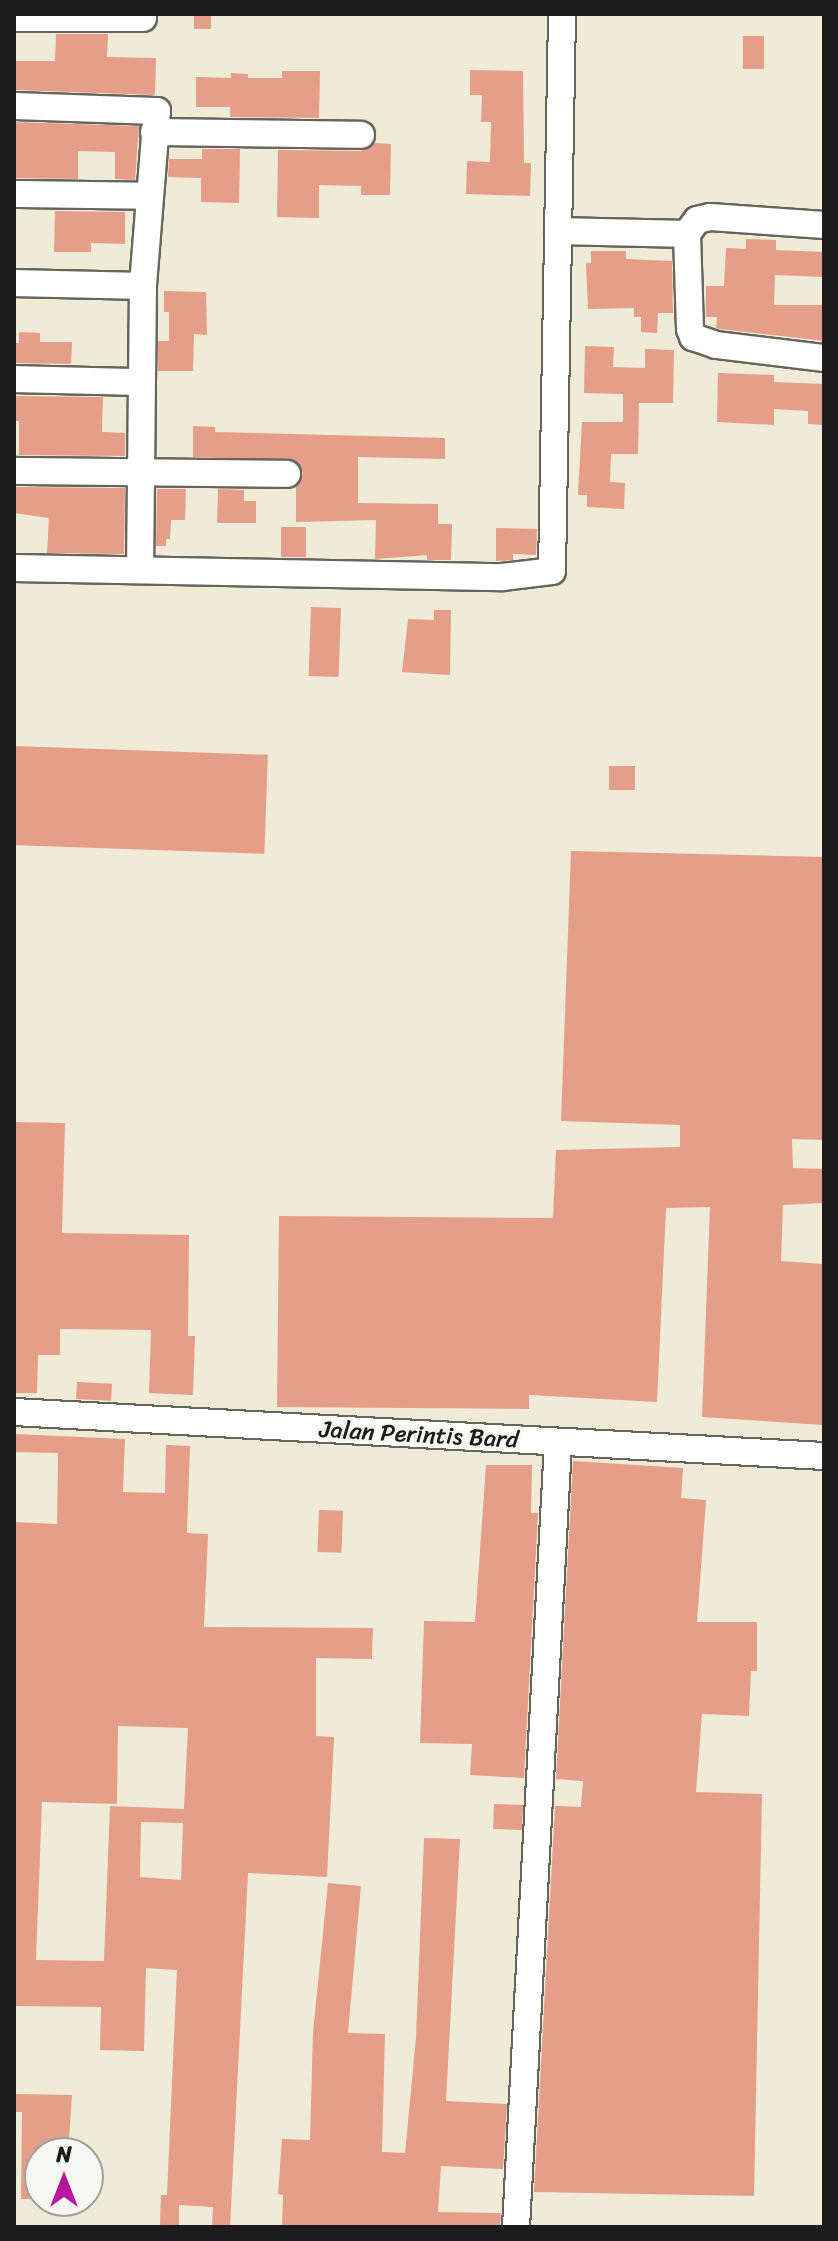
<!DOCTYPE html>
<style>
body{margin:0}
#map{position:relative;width:838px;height:2241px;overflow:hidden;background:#efebd7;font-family:Sriracha,sans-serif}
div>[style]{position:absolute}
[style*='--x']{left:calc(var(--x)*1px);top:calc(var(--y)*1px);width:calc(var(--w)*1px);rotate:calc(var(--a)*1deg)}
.building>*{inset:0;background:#e59e8a;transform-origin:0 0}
.roads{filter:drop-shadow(2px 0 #66645d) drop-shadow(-2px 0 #66645d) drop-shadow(0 2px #66645d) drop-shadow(0 -2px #66645d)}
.minor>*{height:26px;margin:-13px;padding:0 13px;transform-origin:13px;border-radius:13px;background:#fff}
span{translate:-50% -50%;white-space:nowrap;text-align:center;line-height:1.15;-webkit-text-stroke:6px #f6f6f2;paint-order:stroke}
.street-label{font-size:24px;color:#1c1c1c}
.frame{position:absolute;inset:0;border:16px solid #1c1c1c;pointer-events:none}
.north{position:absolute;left:24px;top:2137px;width:80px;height:80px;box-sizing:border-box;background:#f6f6f2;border:2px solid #9f9f9c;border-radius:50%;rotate:0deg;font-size:22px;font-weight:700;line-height:32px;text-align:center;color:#1c1c1c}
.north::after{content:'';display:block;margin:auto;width:28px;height:36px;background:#b5179e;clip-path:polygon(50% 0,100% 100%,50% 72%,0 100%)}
</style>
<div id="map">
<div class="building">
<i style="left:194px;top:14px;width:17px;height:15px"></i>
<i style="clip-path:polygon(56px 34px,108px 34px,107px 57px,156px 58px,155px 95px,14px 90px,14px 61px,55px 61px)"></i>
<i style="left:743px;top:36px;width:21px;height:33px"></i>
<i style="clip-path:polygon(470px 70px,523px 71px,524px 163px,531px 163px,530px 196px,466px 194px,467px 161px,490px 162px,491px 122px,481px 122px,482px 95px,470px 95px)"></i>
<i style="clip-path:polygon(282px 71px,320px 71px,319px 118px,230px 117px,230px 107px,196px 107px,196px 77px,231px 78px,231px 73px,248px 74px,248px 78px,282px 78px)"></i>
<i style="clip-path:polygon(14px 122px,139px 126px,135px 180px,115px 179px,115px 152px,78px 151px,78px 179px,14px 178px)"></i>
<i style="clip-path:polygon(375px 143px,391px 144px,390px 195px,361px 195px,361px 186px,319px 185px,319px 218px,277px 217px,278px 150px,361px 151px)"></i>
<i style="clip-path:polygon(202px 149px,240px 149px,239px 203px,201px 202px,201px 178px,168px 177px,169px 159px,202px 159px)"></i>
<i style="clip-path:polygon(55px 211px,125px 212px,125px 244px,91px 243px,91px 252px,54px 252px)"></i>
<i style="clip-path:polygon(746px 239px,776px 240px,776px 250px,824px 252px,824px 277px,775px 275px,774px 305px,824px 305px,824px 341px,720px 329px,716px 328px,717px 317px,706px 317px,706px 286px,724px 286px,726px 248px,746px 249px)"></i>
<i style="clip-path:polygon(591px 251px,626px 251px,626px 259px,672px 261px,673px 313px,658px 313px,657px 333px,641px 332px,641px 317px,634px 317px,634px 308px,588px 309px,586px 263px,591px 263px)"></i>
<i style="clip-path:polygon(164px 291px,206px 292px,207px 335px,194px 334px,193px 371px,158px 371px,158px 341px,169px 341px,169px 312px,164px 312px)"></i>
<i style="clip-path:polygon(19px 332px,40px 333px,40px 342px,72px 342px,71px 364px,14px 363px,14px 343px,19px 343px)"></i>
<i style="clip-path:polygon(585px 346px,614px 347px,613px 367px,645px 368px,645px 349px,674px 350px,673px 403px,639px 403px,638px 454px,611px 454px,610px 482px,625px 483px,624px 509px,587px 507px,587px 495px,578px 495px,582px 422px,623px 422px,623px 394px,584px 393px)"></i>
<i style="clip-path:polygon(718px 373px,774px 375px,774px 382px,824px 384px,824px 425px,808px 424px,808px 411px,774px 409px,774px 425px,717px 422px)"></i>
<i style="clip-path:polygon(14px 396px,103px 397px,102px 432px,125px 433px,125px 456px,19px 455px,19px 421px,14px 421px)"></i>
<i style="clip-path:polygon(193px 426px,215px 427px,215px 432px,445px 438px,445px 459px,358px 457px,358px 503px,438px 504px,438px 524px,452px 524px,451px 560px,427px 560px,427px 555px,375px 559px,376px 520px,296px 522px,296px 487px,303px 473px,296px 461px,193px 457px)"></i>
<i style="clip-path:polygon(14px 487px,125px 488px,124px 554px,47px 553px,49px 518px,14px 513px)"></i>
<i style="clip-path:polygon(157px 489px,186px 489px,185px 520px,171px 520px,170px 539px,166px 539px,166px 546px,156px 546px)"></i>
<i style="clip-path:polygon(218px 489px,244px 490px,244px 501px,256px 501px,256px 523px,217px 523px)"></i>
<i style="left:281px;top:527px;width:25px;height:30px"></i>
<i style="clip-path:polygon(496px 528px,537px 529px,536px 555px,513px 554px,513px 560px,496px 561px)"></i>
<i style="left:311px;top:607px;width:30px;height:69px;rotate:2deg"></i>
<i style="clip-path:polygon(434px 610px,451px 610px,450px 675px,402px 672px,408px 619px,434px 620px)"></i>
<i style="left:14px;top:746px;width:254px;height:99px;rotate:2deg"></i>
<i style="left:609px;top:766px;width:26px;height:24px"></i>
<i style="clip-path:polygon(571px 851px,824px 857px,824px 1140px,792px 1139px,793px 1168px,824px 1169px,824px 1203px,783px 1205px,781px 1261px,824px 1264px,824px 1425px,702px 1417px,710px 1207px,666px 1208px,657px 1402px,529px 1395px,529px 1409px,277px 1407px,279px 1216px,553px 1218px,556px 1150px,680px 1147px,680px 1125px,561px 1121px)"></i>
<i style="clip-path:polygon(14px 1122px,65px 1123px,62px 1233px,189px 1235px,188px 1336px,195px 1336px,193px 1395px,149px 1393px,151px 1330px,60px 1329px,60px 1355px,38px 1355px,37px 1393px,14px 1393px)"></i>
<i style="left:77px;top:1382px;width:35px;height:17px;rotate:3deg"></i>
<i style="clip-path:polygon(evenodd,14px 1434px,125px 1439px,123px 1492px,165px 1493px,166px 1445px,190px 1446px,187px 1533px,208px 1534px,204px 1627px,373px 1628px,372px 1659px,316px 1658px,316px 1736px,334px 1737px,327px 1877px,248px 1873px,230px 2227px,212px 2227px,213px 2207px,179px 2205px,179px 2227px,160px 2227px,161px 2195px,167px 2195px,177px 1970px,146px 1968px,144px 2051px,100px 2050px,101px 2007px,14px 2006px,14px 1522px,57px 1524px,58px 1453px,14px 1452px,14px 1434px,118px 1726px,188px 1728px,184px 1809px,110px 1806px,104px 1961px,36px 1960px,42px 1802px,117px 1804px,118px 1726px,14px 1434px,141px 1822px,183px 1823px,181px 1880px,140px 1877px,141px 1822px)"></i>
<i style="clip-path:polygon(573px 1461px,683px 1468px,681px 1498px,706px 1500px,697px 1622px,757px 1622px,757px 1671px,751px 1671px,749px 1716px,702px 1714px,696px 1792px,762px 1794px,754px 2196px,534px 2192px,555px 1806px,581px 1807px,583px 1781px,556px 1779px)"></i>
<i style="clip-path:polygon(486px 1465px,532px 1465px,531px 1513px,538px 1513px,524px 1778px,470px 1775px,472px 1744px,420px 1743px,424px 1621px,475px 1622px)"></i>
<i style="left:319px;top:1510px;width:24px;height:42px;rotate:2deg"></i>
<i style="left:494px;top:1804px;width:29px;height:25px;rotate:2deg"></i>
<i style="clip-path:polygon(424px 1838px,460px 1839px,446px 2101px,507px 2104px,503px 2169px,441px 2166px,438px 2212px,501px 2213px,500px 2227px,282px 2227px,283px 2195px,278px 2194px,282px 2139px,310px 2140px,313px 2032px,328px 1883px,361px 1886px,348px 2033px,385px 2034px,382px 2152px,405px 2153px,416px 2038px)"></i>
<i style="clip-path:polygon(14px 2094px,72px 2095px,68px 2153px,40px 2153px,40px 2199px,21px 2199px,22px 2112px,14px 2112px)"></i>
</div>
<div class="roads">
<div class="minor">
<i style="--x:14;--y:18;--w:129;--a:0"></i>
<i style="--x:14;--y:106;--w:143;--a:2"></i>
<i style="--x:157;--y:111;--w:176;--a:94.6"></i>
<i style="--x:143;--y:286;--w:284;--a:90.6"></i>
<i style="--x:154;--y:132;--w:207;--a:0.8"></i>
<i style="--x:14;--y:194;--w:136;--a:0.8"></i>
<i style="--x:824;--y:225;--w:114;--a:-176"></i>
<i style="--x:710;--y:217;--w:13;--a:167"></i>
<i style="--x:697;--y:220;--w:17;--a:126"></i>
<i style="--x:687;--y:234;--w:95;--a:88.2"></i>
<i style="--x:690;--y:329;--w:9;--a:69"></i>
<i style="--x:693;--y:337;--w:24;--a:19"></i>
<i style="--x:716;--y:345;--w:109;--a:6.9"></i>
<i style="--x:558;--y:231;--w:129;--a:1.3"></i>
<i style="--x:14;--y:283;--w:129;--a:1.3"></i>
<i style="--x:14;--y:379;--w:125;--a:1.4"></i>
<i style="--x:14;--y:471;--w:273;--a:0.6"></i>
<i style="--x:14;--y:568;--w:488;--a:1.1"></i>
<i style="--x:502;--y:577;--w:50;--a:-6.8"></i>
<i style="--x:552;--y:571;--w:557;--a:-88.97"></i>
<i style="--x:14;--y:1412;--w:811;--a:3.11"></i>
<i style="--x:516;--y:2227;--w:785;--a:-86.93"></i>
</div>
</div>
<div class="street-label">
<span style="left:419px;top:1435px;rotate:3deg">Jalan Perintis Bard</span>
</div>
<div class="frame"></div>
<div class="north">N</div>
</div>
